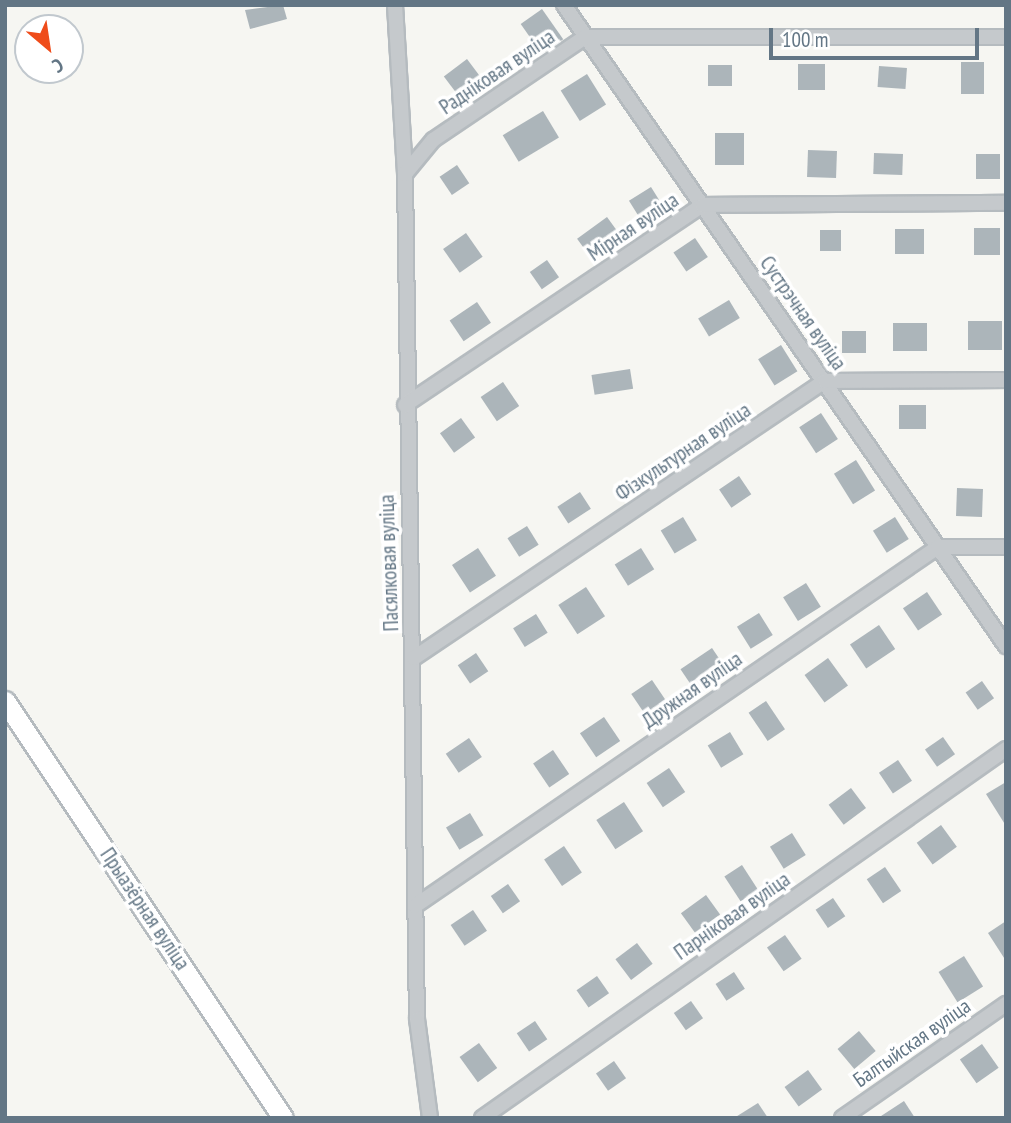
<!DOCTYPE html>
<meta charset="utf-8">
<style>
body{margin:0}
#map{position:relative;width:1011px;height:1123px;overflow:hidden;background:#f6f6f2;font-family:"PT Sans Narrow",sans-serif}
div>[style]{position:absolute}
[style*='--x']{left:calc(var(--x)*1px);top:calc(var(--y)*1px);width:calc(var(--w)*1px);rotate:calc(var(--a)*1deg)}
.building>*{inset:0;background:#acb5ba;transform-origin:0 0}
.roads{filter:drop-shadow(2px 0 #b5bbbf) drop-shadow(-2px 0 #b5bbbf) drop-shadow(0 2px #b5bbbf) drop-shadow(0 -2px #b5bbbf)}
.street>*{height:14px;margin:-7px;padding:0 7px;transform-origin:7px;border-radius:7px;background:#c5c9cc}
.secondary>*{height:19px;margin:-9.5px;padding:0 9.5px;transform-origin:9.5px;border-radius:9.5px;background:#fff}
span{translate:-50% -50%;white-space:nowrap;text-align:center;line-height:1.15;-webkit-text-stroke:7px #fff;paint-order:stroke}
.street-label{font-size:21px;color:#637685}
.frame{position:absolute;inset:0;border:7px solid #637685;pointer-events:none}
.north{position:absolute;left:14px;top:14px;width:70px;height:70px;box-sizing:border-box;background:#fff;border:2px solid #c1c8ce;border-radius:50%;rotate:151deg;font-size:19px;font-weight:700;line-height:28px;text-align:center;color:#637685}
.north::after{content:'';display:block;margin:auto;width:24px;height:32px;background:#ef4c1a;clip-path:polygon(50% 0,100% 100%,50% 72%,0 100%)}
.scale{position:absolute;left:769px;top:28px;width:210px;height:32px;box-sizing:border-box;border:4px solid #637685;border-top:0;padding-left:9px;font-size:21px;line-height:24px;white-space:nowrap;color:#637685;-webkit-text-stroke:5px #fff;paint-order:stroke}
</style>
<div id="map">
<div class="building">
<i style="clip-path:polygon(283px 5px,287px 19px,250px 29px,245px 10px)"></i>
<i style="left:542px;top:9px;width:37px;height:26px;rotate:55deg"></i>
<i style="left:467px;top:59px;width:34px;height:29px;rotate:53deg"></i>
<i style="left:961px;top:62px;width:23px;height:32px"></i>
<i style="left:798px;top:64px;width:27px;height:26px"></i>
<i style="left:708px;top:65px;width:24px;height:21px"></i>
<i style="left:879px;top:66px;width:28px;height:21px;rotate:4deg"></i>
<i style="left:587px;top:74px;width:36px;height:31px;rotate:58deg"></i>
<i style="left:543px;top:111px;width:31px;height:47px;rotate:59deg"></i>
<i style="left:715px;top:133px;width:29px;height:32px"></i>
<i style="left:808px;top:150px;width:29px;height:27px;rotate:2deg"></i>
<i style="left:874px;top:153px;width:29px;height:21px;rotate:2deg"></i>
<i style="left:976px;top:154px;width:24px;height:25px"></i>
<i style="left:457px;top:165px;width:22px;height:21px;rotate:56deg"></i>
<i style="left:651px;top:187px;width:31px;height:26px;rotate:58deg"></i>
<i style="left:607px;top:217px;width:26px;height:37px;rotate:54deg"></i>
<i style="left:974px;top:228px;width:26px;height:27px"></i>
<i style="left:924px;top:229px;width:25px;height:29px;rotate:90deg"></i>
<i style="left:820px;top:230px;width:21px;height:21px"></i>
<i style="left:466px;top:233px;width:29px;height:28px;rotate:55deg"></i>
<i style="left:695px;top:238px;width:23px;height:26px;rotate:56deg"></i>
<i style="left:547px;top:260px;width:21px;height:21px;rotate:55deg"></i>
<i style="left:729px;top:300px;width:21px;height:36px;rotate:59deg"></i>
<i style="left:477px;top:302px;width:25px;height:33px;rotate:56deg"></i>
<i style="left:968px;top:321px;width:34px;height:29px"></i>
<i style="left:893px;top:323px;width:34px;height:28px"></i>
<i style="left:866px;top:331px;width:22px;height:24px;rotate:90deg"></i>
<i style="left:781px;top:345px;width:31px;height:27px;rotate:58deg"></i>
<i style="left:630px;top:369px;width:20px;height:39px;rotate:81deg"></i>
<i style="left:503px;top:382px;width:29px;height:27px;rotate:56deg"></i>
<i style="left:899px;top:405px;width:27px;height:24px"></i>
<i style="left:821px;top:413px;width:31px;height:26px;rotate:57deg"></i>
<i style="left:461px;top:418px;width:24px;height:26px;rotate:54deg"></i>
<i style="left:856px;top:460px;width:36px;height:26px;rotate:58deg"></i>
<i style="left:739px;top:476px;width:22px;height:24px;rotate:56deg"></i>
<i style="left:957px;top:488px;width:26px;height:28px;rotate:2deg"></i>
<i style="left:580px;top:492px;width:20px;height:27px;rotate:57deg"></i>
<i style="left:683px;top:517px;width:27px;height:26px;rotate:59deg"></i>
<i style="left:895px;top:517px;width:26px;height:26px;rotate:58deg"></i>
<i style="left:527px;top:526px;width:22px;height:23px;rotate:58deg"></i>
<i style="left:478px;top:548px;width:33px;height:31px;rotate:57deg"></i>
<i style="left:641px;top:548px;width:25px;height:31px;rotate:58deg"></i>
<i style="left:806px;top:583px;width:28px;height:27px;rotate:58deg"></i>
<i style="left:586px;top:587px;width:35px;height:33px;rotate:57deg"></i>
<i style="left:927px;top:592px;width:27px;height:29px;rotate:56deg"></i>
<i style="left:759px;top:613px;width:26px;height:26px;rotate:58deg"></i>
<i style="left:536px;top:614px;width:22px;height:27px;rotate:58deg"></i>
<i style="left:879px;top:625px;width:29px;height:35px;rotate:56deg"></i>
<i style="left:712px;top:648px;width:32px;height:38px;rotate:56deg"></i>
<i style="left:476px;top:653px;width:22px;height:22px;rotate:56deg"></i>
<i style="left:828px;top:658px;width:34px;height:29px;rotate:54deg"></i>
<i style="left:652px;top:680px;width:30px;height:25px;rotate:56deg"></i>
<i style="left:982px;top:681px;width:21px;height:20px;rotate:55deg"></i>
<i style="left:766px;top:701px;width:34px;height:21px;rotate:56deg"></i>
<i style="left:604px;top:717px;width:29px;height:29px;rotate:56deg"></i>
<i style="left:730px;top:732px;width:26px;height:26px;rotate:59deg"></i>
<i style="left:943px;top:737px;width:21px;height:22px;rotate:55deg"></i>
<i style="left:469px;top:738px;width:23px;height:28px;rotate:56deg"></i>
<i style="left:553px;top:750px;width:29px;height:24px;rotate:56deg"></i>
<i style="left:898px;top:760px;width:25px;height:23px;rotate:56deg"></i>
<i style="left:669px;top:768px;width:29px;height:27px;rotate:56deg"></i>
<i style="clip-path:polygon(1006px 782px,1006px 826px,986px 794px)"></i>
<i style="left:851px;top:788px;width:25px;height:28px;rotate:53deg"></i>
<i style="left:624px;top:802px;width:35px;height:33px;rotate:57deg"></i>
<i style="left:470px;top:813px;width:26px;height:28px;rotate:59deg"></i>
<i style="left:941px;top:825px;width:27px;height:30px;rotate:54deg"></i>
<i style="left:792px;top:833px;width:26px;height:26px;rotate:58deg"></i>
<i style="left:564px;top:846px;width:32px;height:24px;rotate:56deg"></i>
<i style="left:742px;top:865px;width:30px;height:21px;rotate:57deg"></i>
<i style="left:885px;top:867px;width:29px;height:22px;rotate:56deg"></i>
<i style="left:508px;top:884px;width:21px;height:21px;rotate:55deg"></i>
<i style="left:706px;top:895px;width:24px;height:31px;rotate:54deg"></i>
<i style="left:833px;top:898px;width:22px;height:21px;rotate:56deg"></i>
<i style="left:473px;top:910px;width:25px;height:27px;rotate:56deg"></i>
<i style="clip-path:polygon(1006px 921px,1006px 961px,988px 933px)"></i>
<i style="left:785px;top:935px;width:29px;height:22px;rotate:55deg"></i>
<i style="left:637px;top:943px;width:26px;height:27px;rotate:53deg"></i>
<i style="left:964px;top:956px;width:36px;height:30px;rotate:58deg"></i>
<i style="left:734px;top:972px;width:20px;height:22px;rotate:57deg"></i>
<i style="left:597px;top:976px;width:21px;height:25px;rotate:55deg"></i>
<i style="left:691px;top:1001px;width:21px;height:21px;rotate:55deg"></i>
<i style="left:535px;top:1021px;width:22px;height:22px;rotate:56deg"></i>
<i style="left:859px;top:1031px;width:26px;height:28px;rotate:50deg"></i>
<i style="left:479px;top:1043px;width:31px;height:24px;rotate:54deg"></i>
<i style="left:982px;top:1044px;width:29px;height:27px;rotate:55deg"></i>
<i style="left:614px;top:1061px;width:21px;height:22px;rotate:55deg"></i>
<i style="left:808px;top:1070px;width:24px;height:29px;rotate:54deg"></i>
<i style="clip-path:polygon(904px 1101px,915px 1118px,878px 1118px)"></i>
<i style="clip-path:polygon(758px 1103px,768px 1118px,734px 1118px)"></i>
</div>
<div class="roads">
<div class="street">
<i style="--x:395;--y:5;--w:169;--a:86.6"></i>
<i style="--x:405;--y:174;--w:845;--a:89.19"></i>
<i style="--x:417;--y:1019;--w:100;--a:82.5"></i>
<i style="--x:564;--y:5;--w:779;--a:55.41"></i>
<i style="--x:405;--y:174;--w:44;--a:-50.5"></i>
<i style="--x:433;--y:140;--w:184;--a:-34.1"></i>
<i style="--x:585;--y:37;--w:421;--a:0"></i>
<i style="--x:405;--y:405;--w:359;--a:-33.9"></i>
<i style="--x:703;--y:205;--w:303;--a:-0.4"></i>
<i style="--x:414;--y:658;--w:496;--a:-34"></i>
<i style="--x:825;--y:381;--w:181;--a:-0.3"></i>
<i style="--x:415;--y:906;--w:634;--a:-34.47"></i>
<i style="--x:938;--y:547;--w:68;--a:0"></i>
<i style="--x:482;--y:1118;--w:641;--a:-35.15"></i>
<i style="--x:842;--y:1118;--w:200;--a:-34.8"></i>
</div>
<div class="secondary">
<i style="--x:5;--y:701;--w:501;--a:56.31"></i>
</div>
</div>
<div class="street-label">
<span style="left:497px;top:72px;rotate:-34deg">Радніковая вуліца</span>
<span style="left:633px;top:227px;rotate:-34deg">Мірная вуліца</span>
<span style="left:803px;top:313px;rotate:55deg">Сустрэчная вуліца</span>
<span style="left:683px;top:452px;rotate:-34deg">Фізкультурная вуліца</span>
<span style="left:389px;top:563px;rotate:-92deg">Пасялковая вуліца</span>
<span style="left:692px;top:690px;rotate:-35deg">Дружная вуліца</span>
<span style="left:145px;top:909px;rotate:56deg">Прыазёрная вуліца</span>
<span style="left:732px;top:916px;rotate:-35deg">Парніковая вуліца</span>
<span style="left:912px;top:1043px;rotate:-35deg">Балтыйская вуліца</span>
</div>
<div class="frame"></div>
<div class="north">С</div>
<div class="scale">100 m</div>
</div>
